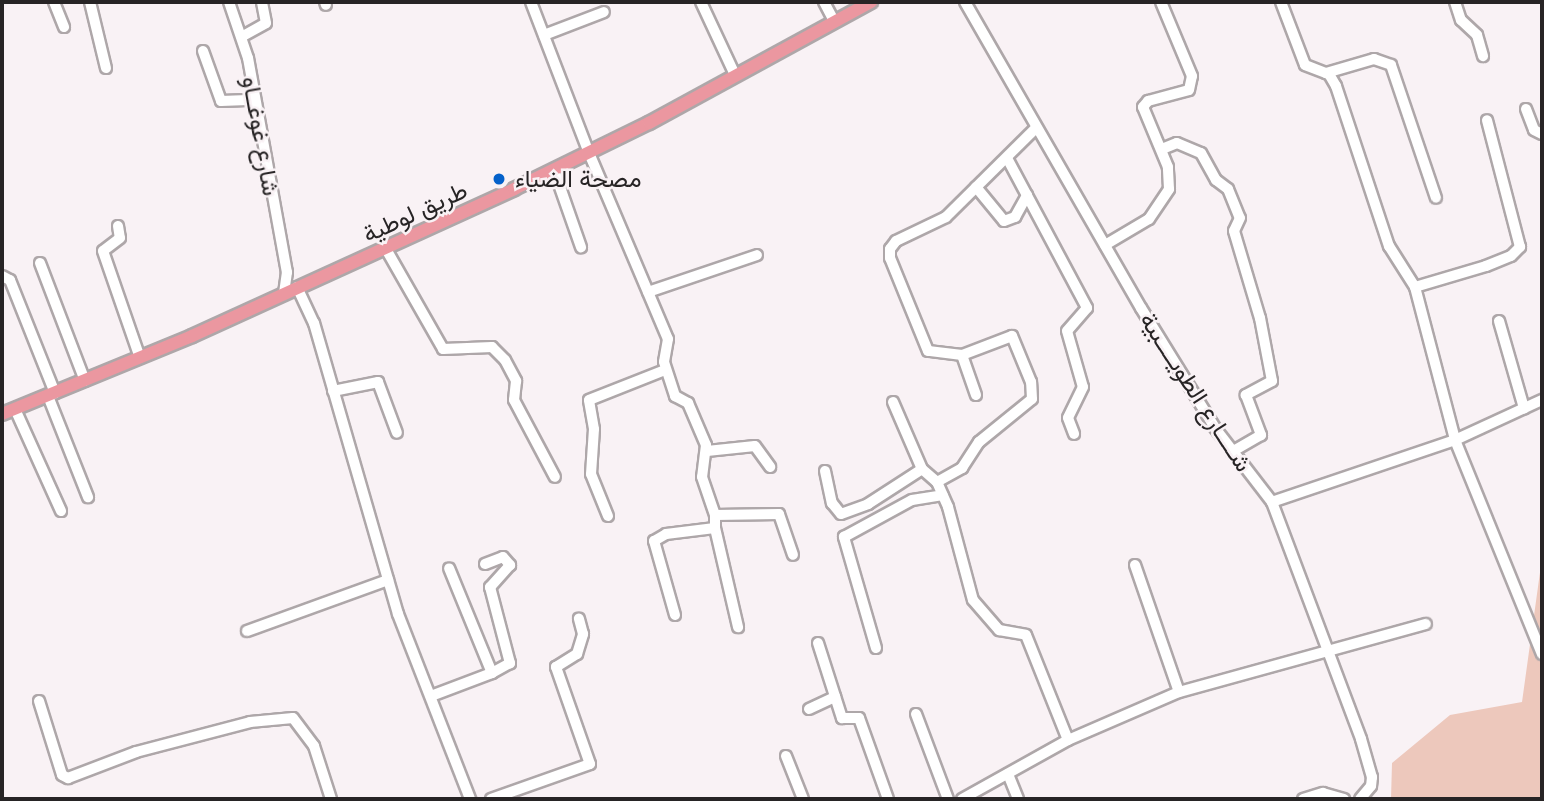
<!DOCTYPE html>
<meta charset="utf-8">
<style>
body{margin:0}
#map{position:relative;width:1544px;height:801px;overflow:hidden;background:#f9f2f5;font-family:"PT Sans",Vazirmatn,sans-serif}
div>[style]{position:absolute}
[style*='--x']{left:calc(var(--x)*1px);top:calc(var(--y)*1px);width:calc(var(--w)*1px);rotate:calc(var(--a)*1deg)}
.green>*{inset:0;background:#edc8bc}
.roads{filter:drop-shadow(2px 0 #aea7a9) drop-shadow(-2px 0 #aea7a9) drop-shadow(0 2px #aea7a9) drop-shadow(0 -2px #aea7a9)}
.minor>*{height:10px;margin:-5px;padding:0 5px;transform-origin:5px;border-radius:5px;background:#fff}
.major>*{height:12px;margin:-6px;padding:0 6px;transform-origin:6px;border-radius:6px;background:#eb97a0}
.dots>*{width:19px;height:19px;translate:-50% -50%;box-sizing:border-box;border:4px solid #f9f2f5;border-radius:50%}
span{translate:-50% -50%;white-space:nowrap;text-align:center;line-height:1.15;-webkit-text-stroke:5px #f9f2f5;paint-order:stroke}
.street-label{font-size:24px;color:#272425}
.poi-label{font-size:24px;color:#272425}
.left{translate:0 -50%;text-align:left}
.frame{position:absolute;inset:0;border:4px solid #272425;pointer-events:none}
</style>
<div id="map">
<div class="green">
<i style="clip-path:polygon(1542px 558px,1542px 799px,1391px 799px,1392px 763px,1450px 715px,1522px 702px)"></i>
</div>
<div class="roads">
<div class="minor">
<i style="--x:54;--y:2;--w:27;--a:68"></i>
<i style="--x:90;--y:2;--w:68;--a:76.4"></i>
<i style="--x:229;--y:2;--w:59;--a:71.3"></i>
<i style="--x:248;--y:58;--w:218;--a:79.7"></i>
<i style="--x:287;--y:272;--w:21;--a:98"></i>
<i style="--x:325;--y:2;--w:3;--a:72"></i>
<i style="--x:531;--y:2;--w:162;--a:69"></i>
<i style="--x:589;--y:153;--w:202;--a:67"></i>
<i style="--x:668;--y:339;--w:23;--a:100"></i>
<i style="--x:664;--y:362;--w:36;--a:72"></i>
<i style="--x:675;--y:396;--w:15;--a:28"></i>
<i style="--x:688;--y:403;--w:46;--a:66.8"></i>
<i style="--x:706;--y:445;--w:32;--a:97"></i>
<i style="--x:702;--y:477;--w:40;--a:71.1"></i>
<i style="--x:715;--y:515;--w:64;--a:-0.9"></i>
<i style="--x:779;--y:514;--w:43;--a:71.1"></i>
<i style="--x:701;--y:2;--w:81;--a:65"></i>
<i style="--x:824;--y:2;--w:21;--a:62"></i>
<i style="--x:965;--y:2;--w:353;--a:60.1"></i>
<i style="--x:1141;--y:308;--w:141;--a:58.3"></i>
<i style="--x:1215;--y:428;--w:93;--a:52.4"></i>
<i style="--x:1272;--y:502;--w:253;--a:69.4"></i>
<i style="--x:1361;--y:739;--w:40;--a:74"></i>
<i style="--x:1372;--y:777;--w:9;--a:96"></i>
<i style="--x:1371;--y:786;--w:17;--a:130"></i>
<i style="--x:1281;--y:2;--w:67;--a:69.1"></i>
<i style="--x:1305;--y:65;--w:26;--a:21"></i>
<i style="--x:1329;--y:74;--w:14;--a:60"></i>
<i style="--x:1336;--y:86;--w:169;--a:71.7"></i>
<i style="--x:1389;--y:246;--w:49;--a:57.6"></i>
<i style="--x:1415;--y:287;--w:158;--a:75.3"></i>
<i style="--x:1455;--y:440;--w:231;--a:67.9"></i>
<i style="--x:1455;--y:2;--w:19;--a:72"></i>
<i style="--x:1461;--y:20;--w:22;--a:43"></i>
<i style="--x:1477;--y:35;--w:22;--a:74"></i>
<i style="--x:544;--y:35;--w:64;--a:-21"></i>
<i style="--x:243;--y:36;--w:26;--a:-29"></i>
<i style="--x:266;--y:23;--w:21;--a:-101"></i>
<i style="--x:203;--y:51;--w:53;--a:70.2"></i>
<i style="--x:221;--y:101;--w:33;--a:-2"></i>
<i style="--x:1326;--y:73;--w:50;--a:-16.3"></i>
<i style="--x:1374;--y:59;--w:18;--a:19"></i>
<i style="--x:1391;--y:65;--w:140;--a:71.3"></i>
<i style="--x:1526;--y:109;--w:22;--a:69"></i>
<i style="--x:1534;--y:130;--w:9;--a:27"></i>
<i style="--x:1162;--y:149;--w:16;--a:-22"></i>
<i style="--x:1177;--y:143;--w:26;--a:23"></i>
<i style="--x:1201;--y:153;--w:31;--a:61"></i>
<i style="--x:1216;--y:180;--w:15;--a:37"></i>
<i style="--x:1228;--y:189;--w:31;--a:68"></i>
<i style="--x:1240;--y:218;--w:14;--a:115"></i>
<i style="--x:1234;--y:231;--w:91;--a:73.4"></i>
<i style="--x:1260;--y:318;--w:64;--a:79.2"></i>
<i style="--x:1272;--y:381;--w:30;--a:152"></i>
<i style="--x:1246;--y:395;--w:43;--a:69.4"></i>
<i style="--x:1261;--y:435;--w:34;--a:150"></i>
<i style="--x:1007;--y:158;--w:170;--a:61.9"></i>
<i style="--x:1087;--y:308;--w:30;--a:131"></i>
<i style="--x:1067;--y:331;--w:58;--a:74.1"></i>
<i style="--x:1083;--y:387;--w:34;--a:116"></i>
<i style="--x:1068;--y:418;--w:17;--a:69"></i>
<i style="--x:554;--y:170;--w:82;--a:70.7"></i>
<i style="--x:976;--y:187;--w:44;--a:50.5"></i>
<i style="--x:1004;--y:221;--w:12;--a:-20"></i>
<i style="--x:1015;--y:217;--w:25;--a:-61"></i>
<i style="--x:118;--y:226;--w:12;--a:81"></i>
<i style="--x:120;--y:238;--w:21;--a:143"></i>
<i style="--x:103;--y:251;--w:113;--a:70.9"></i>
<i style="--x:1105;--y:245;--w:51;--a:-30.6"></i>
<i style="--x:1149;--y:219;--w:36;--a:-56"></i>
<i style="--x:1169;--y:189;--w:22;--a:-93"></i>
<i style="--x:1168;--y:167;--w:65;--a:-112.6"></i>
<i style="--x:1143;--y:107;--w:8;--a:-50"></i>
<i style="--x:1148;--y:101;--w:42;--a:-15"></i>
<i style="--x:1189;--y:90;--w:14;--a:-78"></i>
<i style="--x:1192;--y:76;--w:80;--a:-112.7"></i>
<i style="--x:386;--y:249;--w:115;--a:60.3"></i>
<i style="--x:443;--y:349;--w:49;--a:-2.3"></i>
<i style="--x:492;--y:347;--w:18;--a:45"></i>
<i style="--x:505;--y:360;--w:24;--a:62"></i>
<i style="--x:516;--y:381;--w:19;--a:96"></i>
<i style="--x:514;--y:400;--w:87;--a:62"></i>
<i style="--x:40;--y:263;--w:126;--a:69.1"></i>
<i style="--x:2;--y:276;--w:9;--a:27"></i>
<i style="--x:10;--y:280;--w:122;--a:68.3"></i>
<i style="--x:297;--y:287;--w:40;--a:65"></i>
<i style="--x:314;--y:323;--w:303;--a:73.9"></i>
<i style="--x:398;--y:614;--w:199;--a:68.7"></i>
<i style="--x:1415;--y:287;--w:74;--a:-16.5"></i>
<i style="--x:1486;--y:266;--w:27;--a:-22"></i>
<i style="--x:1511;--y:256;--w:13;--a:-45"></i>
<i style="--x:1520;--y:247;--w:131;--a:-104.6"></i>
<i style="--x:648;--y:292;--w:115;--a:-18.7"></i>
<i style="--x:1499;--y:321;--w:91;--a:74"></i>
<i style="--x:333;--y:391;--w:46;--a:-11.3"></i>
<i style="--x:378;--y:382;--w:54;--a:69.6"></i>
<i style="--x:976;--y:395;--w:42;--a:-109.3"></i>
<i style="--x:962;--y:355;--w:34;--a:-173"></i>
<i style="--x:928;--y:351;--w:100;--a:-112.2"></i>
<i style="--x:890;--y:258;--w:9;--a:-90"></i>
<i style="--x:890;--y:249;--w:10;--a:-53"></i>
<i style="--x:896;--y:241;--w:55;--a:-25.6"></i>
<i style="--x:946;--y:217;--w:127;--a:-44.7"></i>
<i style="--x:48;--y:396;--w:109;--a:68.4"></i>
<i style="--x:893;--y:402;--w:73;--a:66.6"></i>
<i style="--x:922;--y:469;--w:20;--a:41"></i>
<i style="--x:937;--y:482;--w:27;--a:66"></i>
<i style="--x:948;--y:507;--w:96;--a:75"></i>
<i style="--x:973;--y:600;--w:40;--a:49"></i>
<i style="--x:999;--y:630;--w:27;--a:10"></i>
<i style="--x:1026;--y:635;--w:113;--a:68.2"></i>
<i style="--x:15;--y:409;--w:112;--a:65.7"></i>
<i style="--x:707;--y:451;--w:48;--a:-5.9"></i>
<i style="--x:755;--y:446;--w:26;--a:54"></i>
<i style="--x:825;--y:471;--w:33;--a:78"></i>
<i style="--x:832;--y:503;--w:14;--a:51"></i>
<i style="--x:841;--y:514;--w:29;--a:-20"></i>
<i style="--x:868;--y:504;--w:64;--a:-32.9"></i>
<i style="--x:937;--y:482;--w:29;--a:-29"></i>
<i style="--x:962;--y:468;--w:31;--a:-57"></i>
<i style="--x:979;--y:442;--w:68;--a:-39.1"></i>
<i style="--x:1032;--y:399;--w:17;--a:-93"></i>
<i style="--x:1031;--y:382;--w:50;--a:-112.4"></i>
<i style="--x:1012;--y:336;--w:53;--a:159.2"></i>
<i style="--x:1272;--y:502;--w:193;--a:-18.7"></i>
<i style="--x:1455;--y:440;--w:96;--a:-24.7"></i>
<i style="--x:608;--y:516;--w:45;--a:-112"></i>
<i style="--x:591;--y:474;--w:45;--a:-86.2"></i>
<i style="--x:594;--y:429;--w:29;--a:-100"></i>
<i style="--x:589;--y:400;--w:82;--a:-21.5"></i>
<i style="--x:715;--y:528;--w:102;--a:76.9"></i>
<i style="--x:485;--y:564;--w:19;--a:-21"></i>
<i style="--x:503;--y:557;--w:11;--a:49"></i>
<i style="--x:510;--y:565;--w:30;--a:132"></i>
<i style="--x:490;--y:587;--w:79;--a:75.3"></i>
<i style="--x:510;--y:663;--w:21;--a:151"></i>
<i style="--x:1135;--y:565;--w:134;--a:70.9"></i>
<i style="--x:675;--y:615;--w:77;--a:-105.8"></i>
<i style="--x:654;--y:541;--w:14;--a:-30"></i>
<i style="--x:666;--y:534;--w:49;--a:-7"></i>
<i style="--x:715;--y:528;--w:13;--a:-90"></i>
<i style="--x:247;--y:631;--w:150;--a:-19.9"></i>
<i style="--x:818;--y:643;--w:79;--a:72.3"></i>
<i style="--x:842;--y:718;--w:17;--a:0"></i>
<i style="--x:859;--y:718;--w:86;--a:70.3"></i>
<i style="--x:876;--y:648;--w:116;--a:-106.1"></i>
<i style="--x:844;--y:537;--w:77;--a:-28.6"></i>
<i style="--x:912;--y:500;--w:31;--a:-9"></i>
<i style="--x:431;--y:696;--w:65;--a:-20.7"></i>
<i style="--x:492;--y:673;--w:113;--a:-112.3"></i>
<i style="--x:39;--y:701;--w:77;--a:72.7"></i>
<i style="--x:62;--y:775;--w:7;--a:27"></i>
<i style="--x:68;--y:778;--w:73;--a:-20.9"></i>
<i style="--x:136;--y:752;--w:118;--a:-14.7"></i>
<i style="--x:250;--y:722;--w:43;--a:-5.3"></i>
<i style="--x:293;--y:718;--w:35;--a:53"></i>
<i style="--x:314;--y:746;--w:56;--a:72.2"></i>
<i style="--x:809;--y:709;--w:29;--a:-25"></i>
<i style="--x:916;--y:714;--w:91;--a:69.4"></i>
<i style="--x:786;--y:756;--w:46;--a:68.4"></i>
<i style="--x:1008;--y:774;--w:27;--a:68"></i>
<i style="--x:491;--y:799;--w:105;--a:-19.5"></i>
<i style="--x:590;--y:764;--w:103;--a:-109.3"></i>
<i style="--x:556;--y:667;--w:25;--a:-32"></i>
<i style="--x:577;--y:654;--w:21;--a:-73"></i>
<i style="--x:583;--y:634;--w:16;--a:-105"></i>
<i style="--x:962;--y:799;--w:121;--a:-29.1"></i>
<i style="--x:1068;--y:740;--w:121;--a:-23.4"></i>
<i style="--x:1179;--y:692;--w:256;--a:-15.4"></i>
<i style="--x:1303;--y:799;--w:21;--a:-17"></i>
<i style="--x:1323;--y:793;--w:22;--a:16"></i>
</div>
<div class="major">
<i style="--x:2;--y:414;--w:205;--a:-22.3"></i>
<i style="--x:192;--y:336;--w:354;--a:-24.5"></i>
<i style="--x:514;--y:189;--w:150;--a:-26.1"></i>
<i style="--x:649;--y:123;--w:253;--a:-28.6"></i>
</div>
</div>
<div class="dots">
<i style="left:499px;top:179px;background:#0461ca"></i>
</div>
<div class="street-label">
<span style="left:261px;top:136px;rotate:80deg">شارع غوغــاو</span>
<span style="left:415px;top:212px;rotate:-25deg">طريق لوطية</span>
<span style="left:1196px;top:392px;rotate:57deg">شــــارع الطويــــبية</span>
</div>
<div class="poi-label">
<span class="left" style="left:515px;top:179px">مصحة الضياء</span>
</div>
<div class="frame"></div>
</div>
